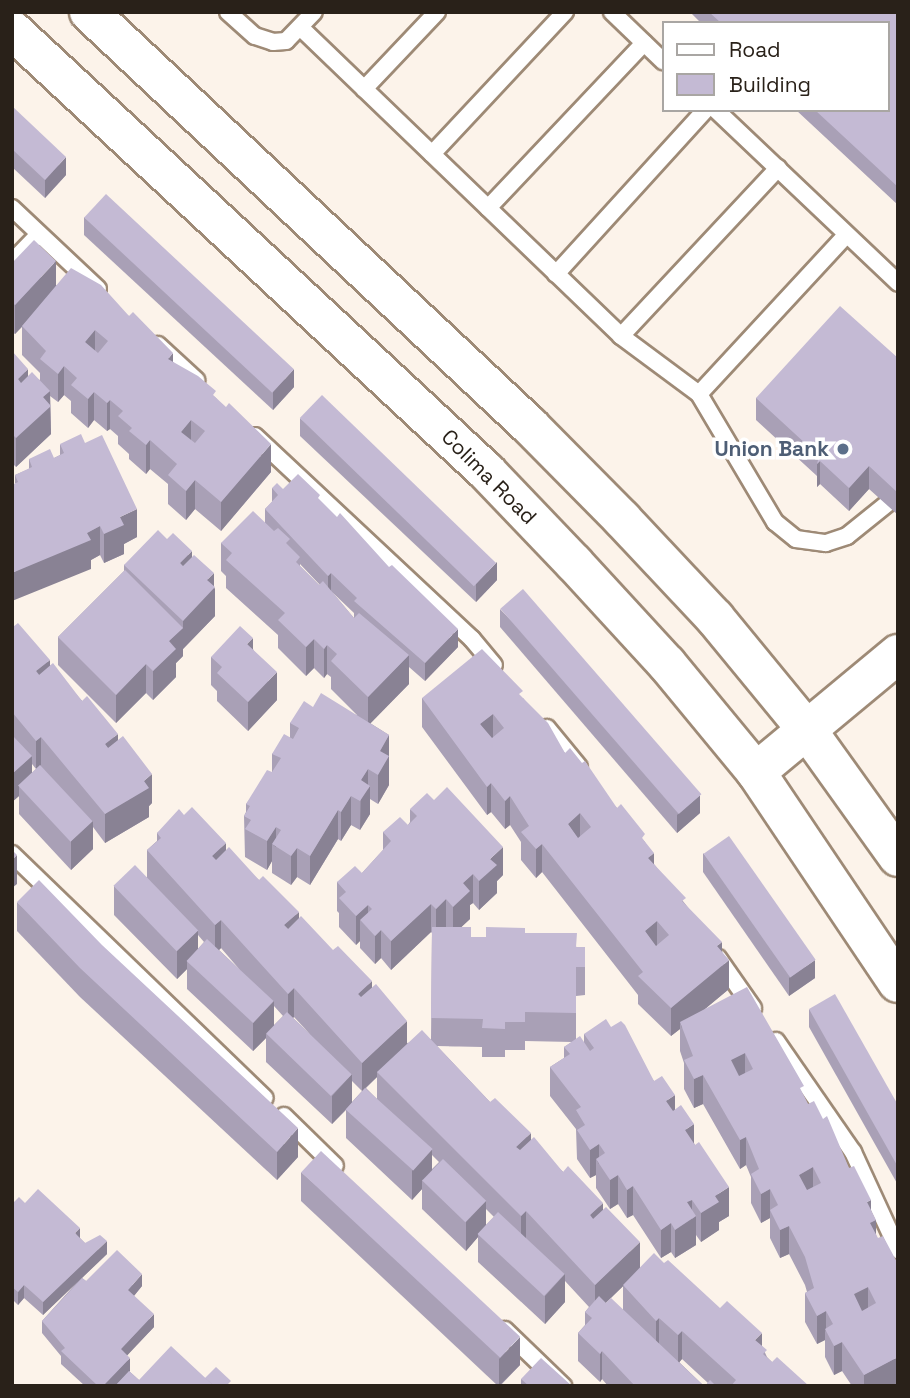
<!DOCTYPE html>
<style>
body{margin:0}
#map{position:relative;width:910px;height:1398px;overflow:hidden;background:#fcf3ea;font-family:"Space Grotesk",sans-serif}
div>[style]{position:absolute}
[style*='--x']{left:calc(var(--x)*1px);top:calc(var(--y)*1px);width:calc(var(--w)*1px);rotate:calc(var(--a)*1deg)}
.roads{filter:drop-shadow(2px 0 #9e8a76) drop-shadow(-2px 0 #9e8a76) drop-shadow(0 2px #9e8a76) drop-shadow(0 -2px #9e8a76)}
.lane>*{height:16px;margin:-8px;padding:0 8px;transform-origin:8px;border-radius:8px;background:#fff}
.secondary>*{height:38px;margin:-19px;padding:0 19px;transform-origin:19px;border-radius:19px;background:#fff}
.primary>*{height:38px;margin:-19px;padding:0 19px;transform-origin:19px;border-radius:19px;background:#fff}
.wall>*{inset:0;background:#a9a0b6}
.shaded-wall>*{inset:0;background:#898294}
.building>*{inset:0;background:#c4bad4;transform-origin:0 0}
.dots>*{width:19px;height:19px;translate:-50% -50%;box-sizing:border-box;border:4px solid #fff;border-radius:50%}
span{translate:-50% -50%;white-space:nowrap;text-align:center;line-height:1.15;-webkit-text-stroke:7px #fff;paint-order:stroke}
.service-label{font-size:21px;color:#4e5e75;font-weight:700}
.right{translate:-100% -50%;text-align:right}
.street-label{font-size:21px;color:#292119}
.frame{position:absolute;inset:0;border:14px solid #292119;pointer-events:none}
.legend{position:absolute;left:662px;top:21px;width:228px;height:91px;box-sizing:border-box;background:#fff;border:2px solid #a9a6a3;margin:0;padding:9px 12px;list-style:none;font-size:21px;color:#292119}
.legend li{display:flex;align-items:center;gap:14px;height:35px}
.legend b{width:35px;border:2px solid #a9a6a3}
</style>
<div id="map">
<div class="roads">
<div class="lane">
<i style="--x:228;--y:12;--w:36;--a:42"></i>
<i style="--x:255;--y:36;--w:19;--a:18"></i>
<i style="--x:273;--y:42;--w:13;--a:-4"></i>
<i style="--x:286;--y:41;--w:40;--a:-46"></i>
<i style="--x:612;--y:12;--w:71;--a:43.9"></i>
<i style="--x:300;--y:27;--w:446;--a:43.9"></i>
<i style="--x:621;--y:336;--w:97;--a:36.6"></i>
<i style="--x:699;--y:394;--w:149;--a:59.3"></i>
<i style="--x:775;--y:522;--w:27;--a:39"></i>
<i style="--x:796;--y:539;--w:30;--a:8"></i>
<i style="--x:826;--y:543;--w:22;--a:-18"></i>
<i style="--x:847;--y:536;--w:51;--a:-38.7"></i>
<i style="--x:364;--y:89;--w:106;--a:-46.5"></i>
<i style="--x:716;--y:110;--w:251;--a:43.5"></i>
<i style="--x:432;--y:154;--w:195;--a:-46.9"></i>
<i style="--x:12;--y:208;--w:118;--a:43.3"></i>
<i style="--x:488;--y:208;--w:227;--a:-46.6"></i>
<i style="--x:12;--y:262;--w:39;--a:-46"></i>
<i style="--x:556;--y:274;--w:222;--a:-47.7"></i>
<i style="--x:621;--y:336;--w:230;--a:-46.9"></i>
<i style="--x:158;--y:345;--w:52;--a:42.6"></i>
<i style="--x:699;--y:394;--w:217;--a:-47.2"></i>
<i style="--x:255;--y:436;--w:297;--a:43.1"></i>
<i style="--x:472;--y:639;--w:34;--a:50"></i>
<i style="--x:547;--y:728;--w:50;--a:50.6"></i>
<i style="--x:12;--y:854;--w:351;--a:44"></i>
<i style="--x:718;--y:958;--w:61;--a:55"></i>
<i style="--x:776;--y:1041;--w:135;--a:55.3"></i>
<i style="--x:853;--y:1152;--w:108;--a:65.3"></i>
<i style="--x:284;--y:1116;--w:71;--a:44.4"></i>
<i style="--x:505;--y:1330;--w:81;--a:44"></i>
</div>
<div class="secondary">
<i style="--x:756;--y:772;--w:185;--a:-39.7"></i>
</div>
<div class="primary">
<i style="--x:89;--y:12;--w:605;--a:43.19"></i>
<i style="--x:530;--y:426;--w:131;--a:45.3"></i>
<i style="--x:622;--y:519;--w:136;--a:46.8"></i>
<i style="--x:715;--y:618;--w:145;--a:50.6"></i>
<i style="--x:807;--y:730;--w:156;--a:54.4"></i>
<i style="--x:12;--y:30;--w:649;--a:42.94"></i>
<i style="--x:487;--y:472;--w:126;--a:46.3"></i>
<i style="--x:574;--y:563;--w:137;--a:47.4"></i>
<i style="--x:667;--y:664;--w:140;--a:50.5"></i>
<i style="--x:756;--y:772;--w:254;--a:56.1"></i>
</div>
</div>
<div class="wall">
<i style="clip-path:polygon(690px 12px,898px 12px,898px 205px,796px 110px,887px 110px,887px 23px,701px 23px)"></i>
<i style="clip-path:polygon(12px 106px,66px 175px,45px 198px,12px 167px)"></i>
<i style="clip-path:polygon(84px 217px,294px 387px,273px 410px,84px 235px)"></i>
<i style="clip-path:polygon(12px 263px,56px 285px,129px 316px,173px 362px,216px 398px,271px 472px,221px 531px,195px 509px,186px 520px,168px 504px,168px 484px,150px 469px,146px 474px,129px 459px,129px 454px,118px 444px,118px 436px,110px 429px,107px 431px,94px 420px,88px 428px,71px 413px,71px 401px,64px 395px,58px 402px,50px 396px,51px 434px,16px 467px,12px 463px,12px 351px,28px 376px,40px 380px,40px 373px,22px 355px,22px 327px,15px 334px,12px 332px)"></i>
<i style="clip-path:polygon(898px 358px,898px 515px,869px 489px,849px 511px,820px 484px,817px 487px,817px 476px,756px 420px,756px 398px)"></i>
<i style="clip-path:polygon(300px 418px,497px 580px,476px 602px,300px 436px)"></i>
<i style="clip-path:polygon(60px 444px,137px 537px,124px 544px,124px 554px,104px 563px,100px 555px,91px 560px,91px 569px,15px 483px,15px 475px,29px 469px,29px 459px,54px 458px,60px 455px)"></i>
<i style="clip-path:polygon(evenodd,272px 488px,283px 489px,320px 501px,458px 647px,425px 681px,409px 667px,409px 684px,370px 723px,389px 735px,389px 785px,378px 804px,370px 799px,370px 814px,360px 830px,351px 825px,341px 841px,338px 839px,310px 885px,297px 877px,291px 885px,272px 873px,272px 861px,267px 870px,245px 857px,244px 816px,246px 812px,246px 804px,272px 772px,272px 754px,290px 737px,290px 723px,313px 707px,357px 715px,331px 689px,331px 677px,327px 674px,324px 678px,314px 668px,306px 676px,278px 648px,278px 635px,226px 588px,226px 576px,221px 571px,221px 543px,265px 523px,265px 509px,272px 502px,272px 488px,300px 564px,320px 585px,319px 585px,300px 566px,300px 564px,272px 488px,332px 592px,354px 613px,354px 618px,332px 592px)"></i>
<i style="clip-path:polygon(167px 539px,192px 558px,214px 586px,215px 616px,183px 649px,183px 656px,176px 663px,176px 677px,153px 700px,146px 693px,116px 723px,58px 665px,58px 637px,124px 571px,124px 565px)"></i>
<i style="clip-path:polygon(500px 609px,700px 813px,677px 833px,500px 627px)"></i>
<i style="clip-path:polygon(evenodd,12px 626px,50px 665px,118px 741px,152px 803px,149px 806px,149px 817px,105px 843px,93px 827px,93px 849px,71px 870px,19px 814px,19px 796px,12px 802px,12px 626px,32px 764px,36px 769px,32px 773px,32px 764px)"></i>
<i style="clip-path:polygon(253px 649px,277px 700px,248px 731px,217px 701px,217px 691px,211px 685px,211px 657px)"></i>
<i style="clip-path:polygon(422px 698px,523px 698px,565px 753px,617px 808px,645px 842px,654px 864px,722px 951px,729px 989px,705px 1009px,804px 1096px,808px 1104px,849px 1168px,871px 1210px,876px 1234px,898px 1385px,852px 1386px,842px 1371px,834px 1375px,825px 1357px,825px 1340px,817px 1344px,805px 1322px,805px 1293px,807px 1292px,805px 1285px,789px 1254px,780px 1258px,770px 1238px,770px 1218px,761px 1223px,751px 1203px,751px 1177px,746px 1165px,740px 1169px,703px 1104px,694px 1108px,684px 1089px,684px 1063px,680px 1051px,680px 1029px,671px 1036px,638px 1004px,638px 995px,542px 872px,536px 878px,521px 860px,521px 842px,510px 825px,505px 829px,491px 812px,487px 815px,422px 727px)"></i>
<i style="clip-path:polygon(evenodd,410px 809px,503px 875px,497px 881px,497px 893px,479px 910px,473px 903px,470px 905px,470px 919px,461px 927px,471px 937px,486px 937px,525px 933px,577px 947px,585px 947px,585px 995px,576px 996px,576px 1039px,584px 1043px,584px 1034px,611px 1027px,654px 1081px,675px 1110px,694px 1143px,729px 1216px,719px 1222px,719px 1230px,701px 1242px,696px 1235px,696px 1245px,675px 1258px,671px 1252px,661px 1258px,633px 1215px,627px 1218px,618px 1204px,610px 1209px,596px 1188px,596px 1175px,590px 1178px,577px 1159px,576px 1129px,550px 1096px,550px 1067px,564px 1058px,564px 1047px,572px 1042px,525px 1041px,525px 1050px,505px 1050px,505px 1057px,482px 1057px,482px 1047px,437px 1046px,490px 1102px,603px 1210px,640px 1268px,664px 1263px,762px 1346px,767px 1357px,772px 1362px,809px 1386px,705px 1386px,708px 1383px,682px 1359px,679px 1362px,704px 1386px,608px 1386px,602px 1379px,600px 1382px,578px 1361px,578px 1333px,585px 1325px,585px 1312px,589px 1307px,565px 1281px,565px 1302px,545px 1324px,478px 1262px,478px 1237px,466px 1251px,422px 1209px,422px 1189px,412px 1200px,346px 1138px,346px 1110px,332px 1124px,266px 1062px,266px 1038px,253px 1051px,187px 989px,187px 969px,177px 979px,114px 915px,114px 886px,147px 877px,147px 850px,157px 841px,157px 833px,184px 815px,259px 880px,372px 988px,407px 1043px,431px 1039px,432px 933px,431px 932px,391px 970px,381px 958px,375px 964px,360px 948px,360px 941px,356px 945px,339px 927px,339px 913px,337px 911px,337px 882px,362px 873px,383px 850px,383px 832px,408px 825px,410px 822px,410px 809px,198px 935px,204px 942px,198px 949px,198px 935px,410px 809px,221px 948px,240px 970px,219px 950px,221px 948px,410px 809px,274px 1006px,283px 1016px,274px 1025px,274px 1006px,410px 809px,294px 1017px,310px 1034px,293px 1018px,294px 1017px,410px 809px,377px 1077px,377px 1099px,366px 1088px,377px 1077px,410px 809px,352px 1081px,362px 1091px,352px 1102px,352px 1081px,410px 809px,432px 1155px,439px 1162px,432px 1169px,432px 1155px,410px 809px,486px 1209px,494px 1217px,486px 1225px,486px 1209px,410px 809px,623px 1286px,623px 1310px,606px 1303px,623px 1286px)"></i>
<i style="clip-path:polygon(703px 853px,815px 978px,789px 996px,703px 872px)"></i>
<i style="clip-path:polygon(17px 902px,298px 1157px,277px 1180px,80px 997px,17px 931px)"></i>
<i style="clip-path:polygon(809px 1009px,898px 1105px,898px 1185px,809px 1027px)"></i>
<i style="clip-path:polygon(301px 1172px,520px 1365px,500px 1386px,498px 1386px,301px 1201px)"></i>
<i style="clip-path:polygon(25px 1203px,80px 1238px,85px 1243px,107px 1254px,82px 1278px,86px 1281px,142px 1286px,134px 1296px,154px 1327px,127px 1355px,129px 1371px,139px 1380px,205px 1378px,231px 1386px,85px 1386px,61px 1364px,61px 1356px,42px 1333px,42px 1321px,79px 1280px,43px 1315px,24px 1298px,18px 1305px,12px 1299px,12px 1204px)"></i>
<i style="clip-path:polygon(521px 1379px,572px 1386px,521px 1386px)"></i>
</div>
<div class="shaded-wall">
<i style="clip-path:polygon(66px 157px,66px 175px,45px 198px,45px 180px)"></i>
<i style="clip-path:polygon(56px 261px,56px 289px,15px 334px,15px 305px)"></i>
<i style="clip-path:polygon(95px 330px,95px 358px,85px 342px)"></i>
<i style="clip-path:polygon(173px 353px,173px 381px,168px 359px)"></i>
<i style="clip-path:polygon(64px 366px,64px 395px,58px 402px,58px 374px)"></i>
<i style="clip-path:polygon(28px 369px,28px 398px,18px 379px)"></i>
<i style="clip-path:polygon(294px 369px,294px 387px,273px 410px,273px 392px)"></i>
<i style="clip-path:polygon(50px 391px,51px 434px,16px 467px,16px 438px,43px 397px)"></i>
<i style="clip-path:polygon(94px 392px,94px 420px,88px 428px,88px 399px)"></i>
<i style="clip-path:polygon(110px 400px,110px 429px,107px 431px,107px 403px)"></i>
<i style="clip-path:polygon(191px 420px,191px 448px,181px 432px)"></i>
<i style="clip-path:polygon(150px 440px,150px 469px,146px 474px,146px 445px)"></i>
<i style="clip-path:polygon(271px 444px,271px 472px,221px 531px,221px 502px)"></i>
<i style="clip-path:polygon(820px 461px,820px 484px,817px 487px,817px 464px)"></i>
<i style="clip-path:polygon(869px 466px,869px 489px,849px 511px,849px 488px)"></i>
<i style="clip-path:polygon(195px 480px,195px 509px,186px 520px,186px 491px)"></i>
<i style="clip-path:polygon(137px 509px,137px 537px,124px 544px,124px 554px,104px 563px,104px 534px,120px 517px)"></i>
<i style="clip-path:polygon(100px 526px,100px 555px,91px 560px,91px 569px,12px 601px,12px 573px)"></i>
<i style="clip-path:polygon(192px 551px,192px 579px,180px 563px)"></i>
<i style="clip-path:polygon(497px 562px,497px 580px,476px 602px,476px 584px)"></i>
<i style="clip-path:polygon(214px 573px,214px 589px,215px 587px,215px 616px,183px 649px,183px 656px,176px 663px,176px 677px,153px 700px,153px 671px,169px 641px,183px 628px,183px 621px,207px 580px)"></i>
<i style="clip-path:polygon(331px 573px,331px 591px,328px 594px,328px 576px)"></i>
<i style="clip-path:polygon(458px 629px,458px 647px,425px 681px,425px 663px)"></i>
<i style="clip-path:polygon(253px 638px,253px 667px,247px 644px)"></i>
<i style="clip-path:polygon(314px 639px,314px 668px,306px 676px,306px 647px)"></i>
<i style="clip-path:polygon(327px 645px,327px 674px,324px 678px,324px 649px)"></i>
<i style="clip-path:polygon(409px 655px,409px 684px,368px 726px,368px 697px)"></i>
<i style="clip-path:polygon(50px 660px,50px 688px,36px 671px)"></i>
<i style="clip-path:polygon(146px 664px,146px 693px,116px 723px,116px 695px)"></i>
<i style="clip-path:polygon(277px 672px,277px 700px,248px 731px,248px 702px)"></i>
<i style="clip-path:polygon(493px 714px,493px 742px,480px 724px)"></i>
<i style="clip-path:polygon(118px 734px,118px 762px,105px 744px)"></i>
<i style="clip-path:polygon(389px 735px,389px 785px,378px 804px,378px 775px,380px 751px)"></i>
<i style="clip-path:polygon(41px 737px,41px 765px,36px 770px,36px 741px)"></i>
<i style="clip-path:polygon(32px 756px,32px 784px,19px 786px,19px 796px,12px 802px,12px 774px)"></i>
<i style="clip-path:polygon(368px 769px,368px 789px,370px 786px,370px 814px,360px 830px,361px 780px)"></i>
<i style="clip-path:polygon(152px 774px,152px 803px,149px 806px,149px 817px,105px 843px,105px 814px)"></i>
<i style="clip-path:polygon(491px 783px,491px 812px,487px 815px,487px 787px)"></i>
<i style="clip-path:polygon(700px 795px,700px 813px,677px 833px,677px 815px)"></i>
<i style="clip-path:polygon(351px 796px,351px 825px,341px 841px,341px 812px)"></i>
<i style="clip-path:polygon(510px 796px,510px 825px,505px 829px,505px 801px)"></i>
<i style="clip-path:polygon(338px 810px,338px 839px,310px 885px,310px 856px)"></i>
<i style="clip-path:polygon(580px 813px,580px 842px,568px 824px)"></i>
<i style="clip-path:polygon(93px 821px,93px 849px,71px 870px,71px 841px)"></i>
<i style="clip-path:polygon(276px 827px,276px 847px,272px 844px,272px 861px,267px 870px,267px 841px)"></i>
<i style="clip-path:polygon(226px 843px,226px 872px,212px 856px)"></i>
<i style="clip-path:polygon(542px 844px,542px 872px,536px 878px,536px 849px)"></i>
<i style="clip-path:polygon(503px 847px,503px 875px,497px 881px,497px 893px,479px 910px,479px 881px,490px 859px)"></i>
<i style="clip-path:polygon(297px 848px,297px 877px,291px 885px,291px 856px)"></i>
<i style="clip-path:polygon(654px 853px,654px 881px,648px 858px)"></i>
<i style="clip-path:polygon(17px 855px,17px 884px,12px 888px,12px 860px)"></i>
<i style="clip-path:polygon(473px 874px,473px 903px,470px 905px,470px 919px,453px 935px,453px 907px,463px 883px)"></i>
<i style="clip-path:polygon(446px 899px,446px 928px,436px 937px,436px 909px)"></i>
<i style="clip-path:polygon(431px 904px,431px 932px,391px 970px,391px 941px)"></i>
<i style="clip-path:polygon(368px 905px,368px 928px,360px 920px,360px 941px,356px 945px,356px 916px)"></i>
<i style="clip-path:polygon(299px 912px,299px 940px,284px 925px)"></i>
<i style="clip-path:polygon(221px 920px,221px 948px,215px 954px,215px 925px)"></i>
<i style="clip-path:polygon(657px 921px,657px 950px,645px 931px)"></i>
<i style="clip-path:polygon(198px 930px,198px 958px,187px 961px,187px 969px,177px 979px,177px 951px)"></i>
<i style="clip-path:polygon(381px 930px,381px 958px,375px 964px,375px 936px)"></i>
<i style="clip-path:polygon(722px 942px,722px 966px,729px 960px,729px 989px,682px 1028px,680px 1022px,680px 1029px,671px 1036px,671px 1008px,717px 946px)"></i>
<i style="clip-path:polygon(815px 960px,815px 978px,789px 996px,789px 978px)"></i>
<i style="clip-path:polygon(372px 981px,372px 1010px,358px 994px)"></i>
<i style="clip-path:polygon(294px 988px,294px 1017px,288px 1022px,288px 994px)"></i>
<i style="clip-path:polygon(274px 1001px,274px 1029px,266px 1034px,266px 1038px,253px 1051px,253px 1023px)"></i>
<i style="clip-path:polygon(407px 1021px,407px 1050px,377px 1072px,377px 1077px,362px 1091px,362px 1063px)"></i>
<i style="clip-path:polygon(745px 1053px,745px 1082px,731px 1088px,731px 1060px)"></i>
<i style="clip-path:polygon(352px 1074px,352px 1103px,332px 1124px,332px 1096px)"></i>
<i style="clip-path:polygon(703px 1075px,703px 1104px,694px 1108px,694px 1079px)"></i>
<i style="clip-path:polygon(675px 1095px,675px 1124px,666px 1101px)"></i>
<i style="clip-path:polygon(694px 1124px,694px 1153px,685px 1130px)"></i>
<i style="clip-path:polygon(298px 1128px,298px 1157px,277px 1180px,277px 1152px)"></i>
<i style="clip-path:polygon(531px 1133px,531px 1162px,516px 1147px)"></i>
<i style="clip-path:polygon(746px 1137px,746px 1165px,740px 1169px,740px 1140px)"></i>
<i style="clip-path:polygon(599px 1144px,599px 1164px,596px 1159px,596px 1175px,590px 1178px,590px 1150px)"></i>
<i style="clip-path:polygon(432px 1149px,432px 1178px,422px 1180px,422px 1189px,412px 1200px,412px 1171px)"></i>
<i style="clip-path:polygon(813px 1167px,813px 1196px,799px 1203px,799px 1175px)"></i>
<i style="clip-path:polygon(618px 1175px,618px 1204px,610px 1209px,610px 1180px)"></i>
<i style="clip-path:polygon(633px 1186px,633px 1215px,627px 1218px,627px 1190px)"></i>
<i style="clip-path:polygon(729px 1187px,729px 1216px,719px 1222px,719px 1230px,701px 1242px,701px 1213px,715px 1196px)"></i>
<i style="clip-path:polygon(770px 1189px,770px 1218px,761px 1223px,761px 1194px)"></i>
<i style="clip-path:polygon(692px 1200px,692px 1219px,696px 1216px,696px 1245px,675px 1258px,675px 1230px,687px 1202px)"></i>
<i style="clip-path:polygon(871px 1200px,871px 1222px,876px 1220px,876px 1248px,870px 1251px,867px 1202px)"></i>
<i style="clip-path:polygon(486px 1201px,486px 1229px,478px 1234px,478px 1237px,466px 1251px,466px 1222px)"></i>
<i style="clip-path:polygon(603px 1203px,603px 1232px,590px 1215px)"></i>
<i style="clip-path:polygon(526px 1211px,526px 1240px,521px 1244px,521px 1216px)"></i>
<i style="clip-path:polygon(671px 1223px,671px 1252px,661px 1258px,661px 1230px)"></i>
<i style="clip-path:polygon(789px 1226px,789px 1254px,780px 1258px,780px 1230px)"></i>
<i style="clip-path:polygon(80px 1228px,80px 1241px,75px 1233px)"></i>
<i style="clip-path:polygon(107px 1241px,107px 1254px,43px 1315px,43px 1302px)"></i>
<i style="clip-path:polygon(640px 1242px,640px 1270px,595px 1313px,595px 1285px)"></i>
<i style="clip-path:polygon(142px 1274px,142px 1286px,128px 1303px,128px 1290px)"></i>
<i style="clip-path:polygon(565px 1274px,565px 1302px,545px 1324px,545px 1296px)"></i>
<i style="clip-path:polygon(24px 1285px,24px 1298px,18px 1305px,18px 1292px)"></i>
<i style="clip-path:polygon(868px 1287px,868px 1315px,854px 1323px,854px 1294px)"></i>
<i style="clip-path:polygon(826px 1311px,826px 1332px,825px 1329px,825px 1340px,817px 1344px,817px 1316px)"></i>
<i style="clip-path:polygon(154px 1314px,154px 1327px,121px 1362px,121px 1349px)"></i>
<i style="clip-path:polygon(659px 1318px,659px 1347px,656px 1350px,656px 1321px)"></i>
<i style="clip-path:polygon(682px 1331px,682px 1359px,678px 1364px,678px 1335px)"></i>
<i style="clip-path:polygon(762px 1333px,762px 1361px,755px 1340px)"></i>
<i style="clip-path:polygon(520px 1337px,520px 1365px,499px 1386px,499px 1359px)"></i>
<i style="clip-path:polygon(842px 1342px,842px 1371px,834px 1375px,834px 1346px)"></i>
<i style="clip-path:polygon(602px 1351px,602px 1379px,600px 1382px,600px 1354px)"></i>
<i style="clip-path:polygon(898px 1357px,898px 1385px,864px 1386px,864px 1375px)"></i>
<i style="clip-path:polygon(130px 1358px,130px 1371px,115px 1386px,103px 1386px)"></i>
</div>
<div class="building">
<i style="clip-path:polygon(709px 12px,898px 12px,898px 187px,815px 110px,887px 110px,887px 23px,721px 23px)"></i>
<i style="clip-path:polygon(12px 106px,66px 157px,45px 180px,12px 149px)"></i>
<i style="left:106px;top:194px;width:257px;height:32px;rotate:43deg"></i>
<i style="clip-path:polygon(34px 240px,56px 261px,15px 305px,12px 303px,12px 263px)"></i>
<i style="clip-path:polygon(evenodd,71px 268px,101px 285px,129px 316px,133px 312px,173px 353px,168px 359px,198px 376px,216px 391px,213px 395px,226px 407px,229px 403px,271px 444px,221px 502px,195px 480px,186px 491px,168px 475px,177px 464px,150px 440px,146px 445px,129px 431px,132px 428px,118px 416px,123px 411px,110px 400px,107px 403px,94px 392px,88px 399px,71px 385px,77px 378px,64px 366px,58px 374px,40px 359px,46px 351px,22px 326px,71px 268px,95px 330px,108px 341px,98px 353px,85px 342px,95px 330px,71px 268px,191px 420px,205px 431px,195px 443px,181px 432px,191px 420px)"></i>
<i style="clip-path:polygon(840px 306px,898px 358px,898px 493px,869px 466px,849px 488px,820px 461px,817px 464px,819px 456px,756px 398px)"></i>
<i style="clip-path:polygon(12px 351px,28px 369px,18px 379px,21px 383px,32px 372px,50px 391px,43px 397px,51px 406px,16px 438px,12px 434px)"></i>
<i style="left:322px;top:395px;width:242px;height:32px;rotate:44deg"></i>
<i style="clip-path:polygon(81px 434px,85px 443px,102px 435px,137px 509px,120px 517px,124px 525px,104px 534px,100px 526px,87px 533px,91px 540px,12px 573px,12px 485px,18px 482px,15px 475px,32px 467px,29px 459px,50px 449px,54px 458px,64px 453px,60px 444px)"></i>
<i style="clip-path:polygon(298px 474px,320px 495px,318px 498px,337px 517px,340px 513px,389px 567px,392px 565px,458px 629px,425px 663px,354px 601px,357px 598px,331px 573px,328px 576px,265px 509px,278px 495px,272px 488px,277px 483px,283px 489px)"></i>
<i style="clip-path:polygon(253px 511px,274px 531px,278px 528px,290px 539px,286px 543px,300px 557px,296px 562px,319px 585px,323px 581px,354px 618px,359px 613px,409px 655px,368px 697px,331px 661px,337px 654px,327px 645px,324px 649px,314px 639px,306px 647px,278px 620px,285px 613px,226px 560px,232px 553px,221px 543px)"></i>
<i style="clip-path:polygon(158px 530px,167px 539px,173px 533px,192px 551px,180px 563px,183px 566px,194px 555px,214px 573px,207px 580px,215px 587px,183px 621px,124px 565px)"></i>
<i style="clip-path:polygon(125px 570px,183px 628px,169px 641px,176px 649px,153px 671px,146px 664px,116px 695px,58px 637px)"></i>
<i style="left:523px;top:589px;width:272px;height:30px;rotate:49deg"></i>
<i style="clip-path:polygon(18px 623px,50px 660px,36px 671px,39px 675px,53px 663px,82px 701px,87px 696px,118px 734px,105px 744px,108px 748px,123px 736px,152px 774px,144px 781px,149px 788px,105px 814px,41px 737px,36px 741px,12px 712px,12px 626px,13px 627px)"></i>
<i style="clip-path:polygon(240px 626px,253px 638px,247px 644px,277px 672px,248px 702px,217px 673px,222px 667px,211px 657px)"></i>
<i style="clip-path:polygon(evenodd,482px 649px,523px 691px,519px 694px,548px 723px,565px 753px,570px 748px,582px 763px,585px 761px,617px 808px,621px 804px,645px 834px,642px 838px,654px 853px,648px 858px,686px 898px,682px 901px,722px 942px,717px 946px,729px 960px,671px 1008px,638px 976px,643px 972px,542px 844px,536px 849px,521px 832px,529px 826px,510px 796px,505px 801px,491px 783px,487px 787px,422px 698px,482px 649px,493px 714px,504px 728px,492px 738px,480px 724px,493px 714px,482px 649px,580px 813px,591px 827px,578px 838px,568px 824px,580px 813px,482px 649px,657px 921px,669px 935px,656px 946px,645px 931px,657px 921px)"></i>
<i style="clip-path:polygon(321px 693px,389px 735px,380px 751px,389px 756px,378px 775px,368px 769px,361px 780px,370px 786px,360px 801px,351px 796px,341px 812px,338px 810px,310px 856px,297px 848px,291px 856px,272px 844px,281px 830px,276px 827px,267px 841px,245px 829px,251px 820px,244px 816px,250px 806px,246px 804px,267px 770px,272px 772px,281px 758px,272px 754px,284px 734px,293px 739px,299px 728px,290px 723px,304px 701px,313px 707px)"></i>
<i style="clip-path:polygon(12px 735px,32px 756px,12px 774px)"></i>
<i style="left:40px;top:765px;width:77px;height:30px;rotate:47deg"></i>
<i style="clip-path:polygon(447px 787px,503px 847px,490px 859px,497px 865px,479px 881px,473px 874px,463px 883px,470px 891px,453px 907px,446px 899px,436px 909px,431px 904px,391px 941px,381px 930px,375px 936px,360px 920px,372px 909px,368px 905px,356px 916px,339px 898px,346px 892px,337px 882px,355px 866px,362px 873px,391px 841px,383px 832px,400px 817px,408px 825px,417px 816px,410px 809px,427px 793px,434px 800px)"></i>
<i style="clip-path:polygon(192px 807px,226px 843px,212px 856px,216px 860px,229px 847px,259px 880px,263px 876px,299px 912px,284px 925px,288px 929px,301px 916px,333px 950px,338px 946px,372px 981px,358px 994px,361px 997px,376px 984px,407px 1021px,362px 1063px,294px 988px,288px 994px,221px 920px,215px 925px,147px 850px,161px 838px,157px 833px,179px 809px,184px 815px)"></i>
<i style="left:729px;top:836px;width:151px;height:31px;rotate:55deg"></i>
<i style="clip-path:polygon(12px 850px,17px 855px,12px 860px)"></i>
<i style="left:135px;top:865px;width:91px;height:30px;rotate:46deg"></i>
<i style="clip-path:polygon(39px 880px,102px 945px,298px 1128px,277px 1152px,80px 968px,17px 902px)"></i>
<i style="clip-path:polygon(432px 927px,471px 927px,471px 937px,486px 937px,486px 927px,525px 928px,525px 933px,577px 933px,576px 947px,585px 947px,585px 967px,576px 967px,576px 1013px,525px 1012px,525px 1022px,505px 1022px,505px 1029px,482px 1028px,483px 1019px,431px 1018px)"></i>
<i style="left:207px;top:939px;width:91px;height:30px;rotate:43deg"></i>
<i style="clip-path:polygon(evenodd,747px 987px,804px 1086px,800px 1088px,808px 1104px,814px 1101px,823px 1119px,827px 1116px,849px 1168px,854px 1166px,871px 1200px,867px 1202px,876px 1220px,870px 1223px,878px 1238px,883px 1236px,898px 1264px,898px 1272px,896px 1272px,898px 1275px,898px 1357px,864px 1375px,842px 1342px,834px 1346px,825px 1329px,833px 1324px,826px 1311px,817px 1316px,805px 1293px,814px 1288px,805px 1257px,789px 1226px,780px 1230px,770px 1210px,778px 1205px,770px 1189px,761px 1194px,751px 1174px,759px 1169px,746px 1137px,740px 1140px,703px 1075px,694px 1079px,684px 1060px,693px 1056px,680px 1022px,747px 987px,745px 1053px,753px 1069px,739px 1076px,731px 1060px,745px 1053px,747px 987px,813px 1167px,821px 1183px,807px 1190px,799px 1175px,813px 1167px,747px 987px,868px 1287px,876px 1303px,862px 1311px,854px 1294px,868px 1287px)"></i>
<i style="clip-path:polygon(835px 994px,898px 1105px,898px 1167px,809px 1009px)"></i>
<i style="left:287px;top:1012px;width:90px;height:30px;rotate:44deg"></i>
<i style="clip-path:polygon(606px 1019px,611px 1027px,621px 1021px,625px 1025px,654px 1081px,662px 1076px,675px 1095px,666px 1101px,673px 1111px,681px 1105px,694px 1124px,685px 1130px,695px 1145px,699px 1142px,729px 1187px,715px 1196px,719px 1202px,701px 1213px,692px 1200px,687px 1202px,696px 1216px,675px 1230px,671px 1223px,661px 1230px,633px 1186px,627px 1190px,618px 1175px,610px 1180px,596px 1159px,605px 1153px,599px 1144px,590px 1150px,577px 1130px,585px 1125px,576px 1110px,581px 1107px,550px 1067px,570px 1054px,564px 1047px,580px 1036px,590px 1051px,594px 1048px,584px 1034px)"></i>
<i style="clip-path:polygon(422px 1030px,490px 1102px,495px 1098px,531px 1133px,516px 1147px,520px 1150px,534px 1137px,563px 1172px,568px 1166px,603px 1203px,590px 1215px,593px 1219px,606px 1207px,640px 1242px,595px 1285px,526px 1211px,521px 1216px,377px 1072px)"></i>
<i style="left:365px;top:1088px;width:91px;height:29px;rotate:42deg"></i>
<i style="left:321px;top:1151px;width:272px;height:29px;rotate:43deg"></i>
<i style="left:443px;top:1159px;width:60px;height:30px;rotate:44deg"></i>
<i style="clip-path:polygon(38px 1189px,80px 1228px,75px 1233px,85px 1243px,100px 1235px,107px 1241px,43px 1302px,24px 1285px,18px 1292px,12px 1287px,12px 1204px,19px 1197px,25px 1203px)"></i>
<i style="left:498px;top:1212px;width:91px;height:30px;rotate:43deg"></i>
<i style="clip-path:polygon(117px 1250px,142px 1274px,128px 1290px,154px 1314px,121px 1349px,130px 1358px,103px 1386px,98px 1386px,61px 1351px,65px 1348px,42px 1321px,82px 1278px,86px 1281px)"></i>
<i style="clip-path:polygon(654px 1253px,664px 1263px,668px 1260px,720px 1308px,727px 1301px,762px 1333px,755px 1340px,767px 1350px,763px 1354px,772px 1362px,777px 1357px,809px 1386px,731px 1386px,736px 1380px,682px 1331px,678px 1335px,659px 1318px,656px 1321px,623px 1285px)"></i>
<i style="clip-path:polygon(599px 1296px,606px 1303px,611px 1298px,704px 1386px,635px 1386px,602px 1351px,600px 1354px,578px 1333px,592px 1318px,585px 1312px)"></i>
<i style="clip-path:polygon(171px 1346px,214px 1386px,115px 1386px,129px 1371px,139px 1380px)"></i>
<i style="clip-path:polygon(541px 1358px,572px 1386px,529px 1386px,521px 1379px)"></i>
<i style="clip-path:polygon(216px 1367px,231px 1381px,226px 1386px,214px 1386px,205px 1378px)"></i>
<i style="clip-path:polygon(710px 1380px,716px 1386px,705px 1386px)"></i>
</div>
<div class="dots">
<i style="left:843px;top:449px;background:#5c6f8a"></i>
</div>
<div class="service-label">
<span class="right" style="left:829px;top:449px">Union Bank</span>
</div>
<div class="street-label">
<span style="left:489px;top:477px;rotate:45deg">Colima Road</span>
</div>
<div class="frame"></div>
<ul class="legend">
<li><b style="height:9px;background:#fff"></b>Road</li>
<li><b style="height:19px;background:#c4bad4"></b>Building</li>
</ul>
</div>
